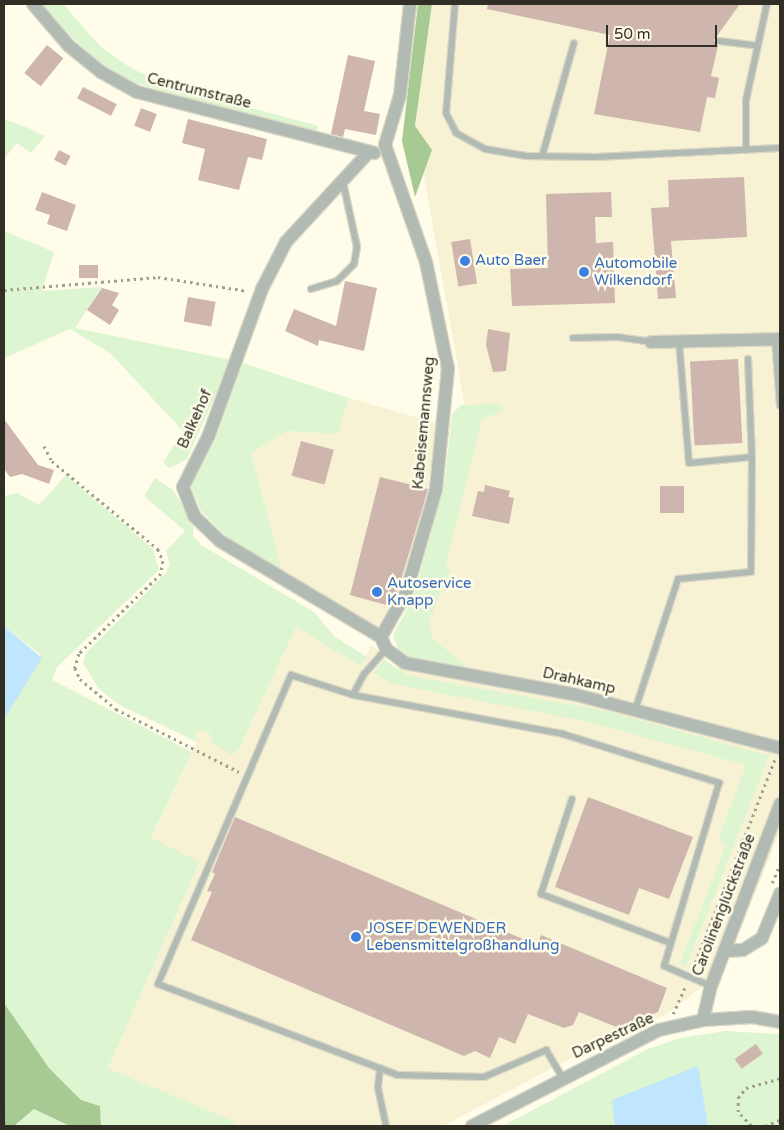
<!DOCTYPE html>
<meta charset="utf-8">
<style>
body{margin:0}
#map{position:relative;width:784px;height:1130px;overflow:hidden;background:#fffce9;font-family:"Varela Round",sans-serif}
div>[style]{position:absolute}
[style*='--x']{left:calc(var(--x)*1px);top:calc(var(--y)*1px);width:calc(var(--w)*1px);rotate:calc(var(--a)*1deg)}
.built>*{inset:0;background:#f7f2d4}
.green>*{inset:0;background:#def5d1}
.forest>*{inset:0;background:#a7ca93}
.water>*{inset:0;background:#bfe6fc}
.building>*{inset:0;background:#ceb5ad;transform-origin:0 0}
.path>*{height:2.5px;margin-top:-1.25px;transform-origin:0;background:repeating-linear-gradient(90deg,#a09e8f 0 2.5px,transparent 0 6.5px)}
.roads{filter:drop-shadow(1px 0 #dad7c6) drop-shadow(-1px 0 #dad7c6) drop-shadow(0 1px #dad7c6) drop-shadow(0 -1px #dad7c6)}
.lane>*{height:6px;margin:-3px;padding:0 3px;transform-origin:3px;border-radius:3px;background:#b1bab3}
.street>*{height:12px;margin:-6px;padding:0 6px;transform-origin:6px;border-radius:6px;background:#b1bab3}
.dots>*{width:14px;height:14px;translate:-50% -50%;box-sizing:border-box;border:2px solid #fffce9;border-radius:50%}
span{translate:-50% -50%;white-space:nowrap;text-align:center;line-height:1.15;-webkit-text-stroke:5px #fffce9;paint-order:stroke}
.street-label{font-size:15px;color:#302e25}
.shop-label{font-size:15px;color:#366cbe}
.left{translate:0 -50%;text-align:left}
.frame{position:absolute;inset:0;border:5px solid #302e25;pointer-events:none}
.scale{position:absolute;left:606px;top:25px;width:111px;height:22px;box-sizing:border-box;border:2px solid #302e25;border-top:0;padding-left:6px;font-size:15px;line-height:18px;white-space:nowrap;color:#302e25;-webkit-text-stroke:4px #fffce9;paint-order:stroke}
</style>
<div id="map">
<div class="built">
<i style="clip-path:polygon(432px 4px,780px 4px,780px 831px,725px 969px,667px 1014px,613px 1036px,443px 1126px,233px 1126px,234px 1122px,108px 1068px,200px 863px,151px 839px,197px 742px,196px 731px,209px 732px,239px 749px,296px 627px,360px 666px,372px 645px,395px 670px,416px 656px,469px 429px,415px 126px)"></i>
<i style="clip-path:polygon(349px 398px,436px 423px,428px 489px,398px 608px,376px 627px,366px 626px,282px 570px,251px 453px,287px 431px,338px 434px)"></i>
</div>
<div class="green">
<i style="clip-path:polygon(39px 4px,63px 4px,101px 47px,131px 68px,167px 85px,318px 126px,316px 134px,128px 81px,95px 60px)"></i>
<i style="clip-path:polygon(4px 119px,28px 128px,45px 136px,31px 153px,17px 143px,4px 159px)"></i>
<i style="clip-path:polygon(4px 231px,54px 252px,42px 291px,102px 287px,75px 328px,231px 360px,187px 459px,169px 468px,163px 462px,183px 431px,111px 354px,70px 329px,4px 358px)"></i>
<i style="clip-path:polygon(243px 363px,349px 398px,338px 434px,287px 431px,251px 453px,282px 570px,272px 570px,237px 547px,201px 511px,191px 486px,216px 438px)"></i>
<i style="clip-path:polygon(502px 404px,503px 411px,482px 419px,446px 563px,450px 571px,429px 621px,433px 639px,473px 672px,412px 658px,399px 651px,393px 635px,413px 598px,444px 486px,452px 414px,461px 405px)"></i>
<i style="clip-path:polygon(66px 475px,153px 549px,159px 570px,57px 667px,52px 680px,192px 752px,151px 838px,200px 862px,108px 1068px,235px 1122px,233px 1126px,101px 1126px,100px 1106px,81px 1100px,49px 1068px,4px 1003px,4px 719px,41px 655px,4px 626px,4px 496px,17px 493px,39px 505px)"></i>
<i style="clip-path:polygon(155px 478px,172px 489px,194px 524px,193px 536px,201px 545px,314px 612px,334px 636px,367px 657px,360px 666px,296px 627px,239px 749px,232px 755px,212px 743px,209px 732px,196px 731px,197px 742px,118px 704px,98px 688px,83px 662px,86px 653px,165px 574px,170px 564px,166px 551px,185px 531px,144px 496px)"></i>
<i style="clip-path:polygon(384px 660px,409px 676px,607px 711px,769px 756px,686px 967px,680px 964px,725px 847px,719px 838px,746px 765px,584px 721px,393px 684px,374px 673px)"></i>
<i style="clip-path:polygon(725px 1031px,780px 1034px,780px 1126px,503px 1126px,648px 1049px,680px 1038px)"></i>
<i style="clip-path:polygon(34px 1109px,70px 1126px,77px 1126px,14px 1126px)"></i>
</div>
<div class="forest">
<i style="clip-path:polygon(418px 4px,432px 4px,415px 126px,432px 150px,415px 197px,402px 141px)"></i>
<i style="clip-path:polygon(4px 1003px,49px 1068px,81px 1100px,100px 1106px,101px 1126px,70px 1126px,34px 1109px,14px 1126px,4px 1126px)"></i>
</div>
<div class="water">
<i style="clip-path:polygon(4px 626px,42px 658px,4px 719px)"></i>
<i style="clip-path:polygon(698px 1066px,708px 1126px,615px 1126px,612px 1100px)"></i>
</div>
<div class="building">
<i style="clip-path:polygon(488px 4px,740px 4px,714px 40px,718px 46px,711px 76px,719px 78px,715px 98px,707px 97px,700px 132px,594px 114px,610px 35px,487px 9px)"></i>
<i style="left:47px;top:45px;width:21px;height:36px;rotate:39deg"></i>
<i style="clip-path:polygon(348px 55px,375px 61px,364px 111px,380px 114px,376px 135px,345px 129px,343px 137px,331px 134px)"></i>
<i style="left:83px;top:87px;width:38px;height:13px;rotate:27deg"></i>
<i style="left:141px;top:108px;width:17px;height:19px;rotate:21deg"></i>
<i style="clip-path:polygon(188px 119px,267px 139px,262px 160px,248px 157px,239px 190px,198px 180px,205px 149px,182px 143px)"></i>
<i style="left:59px;top:150px;width:13px;height:11px;rotate:27deg"></i>
<i style="clip-path:polygon(744px 177px,747px 237px,671px 241px,676px 298px,658px 299px,651px 208px,669px 207px,668px 180px)"></i>
<i style="clip-path:polygon(42px 192px,76px 205px,67px 231px,47px 224px,50px 215px,35px 210px)"></i>
<i style="clip-path:polygon(611px 192px,612px 217px,595px 217px,596px 243px,613px 242px,615px 303px,512px 306px,510px 269px,548px 268px,546px 194px)"></i>
<i style="left:470px;top:239px;width:45px;height:19px;rotate:81deg"></i>
<i style="left:79px;top:265px;width:19px;height:13px"></i>
<i style="clip-path:polygon(345px 281px,377px 288px,364px 351px,319px 340px,318px 346px,285px 331px,294px 309px,336px 326px)"></i>
<i style="clip-path:polygon(102px 288px,119px 293px,112px 305px,119px 310px,110px 325px,87px 310px)"></i>
<i style="left:188px;top:297px;width:28px;height:25px;rotate:10deg"></i>
<i style="clip-path:polygon(488px 329px,510px 333px,506px 371px,493px 372px,486px 345px)"></i>
<i style="left:738px;top:359px;width:84px;height:48px;rotate:87deg"></i>
<i style="clip-path:polygon(4px 419px,38px 465px,54px 470px,49px 484px,22px 474px,10px 477px,4px 469px)"></i>
<i style="left:301px;top:441px;width:34px;height:36px;rotate:15deg"></i>
<i style="clip-path:polygon(380px 477px,428px 489px,398px 590px,390px 606px,350px 595px)"></i>
<i style="clip-path:polygon(485px 485px,510px 491px,508px 497px,514px 498px,509px 524px,472px 516px,478px 491px,484px 492px)"></i>
<i style="left:660px;top:486px;width:24px;height:27px"></i>
<i style="clip-path:polygon(588px 797px,693px 837px,669px 899px,639px 888px,629px 915px,555px 887px)"></i>
<i style="clip-path:polygon(235px 817px,537px 945px,541px 935px,667px 988px,658px 1012px,619px 1028px,579px 1012px,573px 1025px,564px 1028px,528px 1014px,515px 1044px,499px 1037px,490px 1058px,475px 1051px,464px 1056px,191px 940px,212px 892px,207px 891px,215px 874px,212px 872px)"></i>
<i style="left:756px;top:1044px;width:12px;height:26px;rotate:55deg"></i>
</div>
<div class="path">
<i style="--x:4;--y:290;--w:155;--a:-4.8"></i>
<i style="--x:158;--y:277;--w:91;--a:8.8"></i>
<i style="--x:44;--y:446;--w:17;--a:62"></i>
<i style="--x:52;--y:461;--w:138;--a:39.7"></i>
<i style="--x:158;--y:549;--w:13;--a:67"></i>
<i style="--x:163;--y:561;--w:13;--a:99"></i>
<i style="--x:161;--y:574;--w:115;--a:135.7"></i>
<i style="--x:79;--y:654;--w:15;--a:106"></i>
<i style="--x:75;--y:668;--w:12;--a:66"></i>
<i style="--x:80;--y:679;--w:47;--a:39.8"></i>
<i style="--x:116;--y:709;--w:138;--a:27.1"></i>
<i style="--x:772;--y:883;--w:21;--a:-67"></i>
<i style="--x:693;--y:968;--w:225;--a:-68.6"></i>
<i style="--x:673;--y:1014;--w:30;--a:-66"></i>
<i style="--x:4;--y:1108;--w:18;--a:87"></i>
<i style="--x:751;--y:1126;--w:19;--a:-133"></i>
<i style="--x:738;--y:1112;--w:14;--a:-90"></i>
<i style="--x:738;--y:1098;--w:13;--a:-51"></i>
<i style="--x:746;--y:1088;--w:35;--a:-16"></i>
<i style="--x:765;--y:1126;--w:16;--a:-22"></i>
</div>
<div class="roads">
<div class="lane">
<i style="--x:455;--y:4;--w:109;--a:94.7"></i>
<i style="--x:446;--y:113;--w:22;--a:63"></i>
<i style="--x:456;--y:133;--w:33;--a:29"></i>
<i style="--x:485;--y:149;--w:42;--a:9.7"></i>
<i style="--x:526;--y:156;--w:70;--a:0.8"></i>
<i style="--x:596;--y:157;--w:184;--a:-2.8"></i>
<i style="--x:719;--y:41;--w:39;--a:7"></i>
<i style="--x:746;--y:150;--w:50;--a:-90"></i>
<i style="--x:746;--y:100;--w:98;--a:-77.7"></i>
<i style="--x:543;--y:153;--w:114;--a:-74.3"></i>
<i style="--x:311;--y:289;--w:27;--a:-17"></i>
<i style="--x:337;--y:281;--w:24;--a:-45"></i>
<i style="--x:354;--y:264;--w:17;--a:-80"></i>
<i style="--x:357;--y:247;--w:66;--a:-102.2"></i>
<i style="--x:573;--y:338;--w:44;--a:-1.3"></i>
<i style="--x:617;--y:337;--w:34;--a:8"></i>
<i style="--x:775;--y:339;--w:67;--a:85.7"></i>
<i style="--x:748;--y:359;--w:98;--a:87.7"></i>
<i style="--x:386;--y:649;--w:33;--a:131"></i>
<i style="--x:364;--y:674;--w:24;--a:118"></i>
<i style="--x:353;--y:695;--w:214;--a:10.5"></i>
<i style="--x:563;--y:734;--w:164;--a:17.4"></i>
<i style="--x:719;--y:783;--w:191;--a:106.7"></i>
<i style="--x:664;--y:966;--w:51;--a:23.1"></i>
<i style="--x:353;--y:695;--w:65;--a:-162.1"></i>
<i style="--x:291;--y:675;--w:336;--a:113.3"></i>
<i style="--x:158;--y:984;--w:256;--a:20.8"></i>
<i style="--x:397;--y:1075;--w:87;--a:1.3"></i>
<i style="--x:484;--y:1077;--w:68;--a:-23.5"></i>
<i style="--x:546;--y:1050;--w:33;--a:59"></i>
<i style="--x:635;--y:710;--w:138;--a:-71.8"></i>
<i style="--x:678;--y:579;--w:73;--a:-5.5"></i>
<i style="--x:751;--y:572;--w:115;--a:-89.5"></i>
<i style="--x:752;--y:457;--w:63;--a:174.6"></i>
<i style="--x:689;--y:463;--w:121;--a:-94.7"></i>
<i style="--x:572;--y:799;--w:100;--a:108.1"></i>
<i style="--x:541;--y:894;--w:139;--a:20.7"></i>
<i style="--x:380;--y:1068;--w:20;--a:96"></i>
<i style="--x:378;--y:1088;--w:39;--a:78"></i>
</div>
<div class="street">
<i style="--x:33;--y:4;--w:55;--a:49.4"></i>
<i style="--x:69;--y:46;--w:41;--a:39.1"></i>
<i style="--x:101;--y:72;--w:41;--a:29.1"></i>
<i style="--x:137;--y:92;--w:245;--a:14.4"></i>
<i style="--x:369;--y:152;--w:122;--a:132.7"></i>
<i style="--x:286;--y:242;--w:53;--a:117.1"></i>
<i style="--x:262;--y:289;--w:155;--a:110"></i>
<i style="--x:209;--y:435;--w:58;--a:116.6"></i>
<i style="--x:183;--y:487;--w:31;--a:69"></i>
<i style="--x:194;--y:516;--w:36;--a:44"></i>
<i style="--x:220;--y:541;--w:187;--a:30.8"></i>
<i style="--x:651;--y:342;--w:129;--a:-1.3"></i>
<i style="--x:381;--y:637;--w:51;--a:-60.4"></i>
<i style="--x:406;--y:593;--w:108;--a:-73.9"></i>
<i style="--x:436;--y:489;--w:121;--a:-84.3"></i>
<i style="--x:448;--y:369;--w:109;--a:-101.6"></i>
<i style="--x:426;--y:262;--w:124;--a:-109.3"></i>
<i style="--x:385;--y:145;--w:52;--a:-73.3"></i>
<i style="--x:400;--y:95;--w:92;--a:-83.7"></i>
<i style="--x:381;--y:637;--w:13;--a:67"></i>
<i style="--x:386;--y:649;--w:24;--a:36"></i>
<i style="--x:405;--y:663;--w:171;--a:10.5"></i>
<i style="--x:573;--y:694;--w:214;--a:14.6"></i>
<i style="--x:724;--y:951;--w:19;--a:-3"></i>
<i style="--x:743;--y:950;--w:22;--a:-32"></i>
<i style="--x:762;--y:938;--w:48;--a:-67.8"></i>
<i style="--x:703;--y:1020;--w:35;--a:-77"></i>
<i style="--x:711;--y:986;--w:195;--a:-69.2"></i>
<i style="--x:472;--y:1126;--w:210;--a:-27.2"></i>
<i style="--x:659;--y:1030;--w:45;--a:-12.8"></i>
<i style="--x:703;--y:1020;--w:49;--a:-3.5"></i>
<i style="--x:752;--y:1017;--w:28;--a:10"></i>
</div>
</div>
<div class="dots">
<i style="left:465px;top:261px;background:#3f7fe0"></i>
<i style="left:584px;top:272px;background:#3f7fe0"></i>
<i style="left:377px;top:592px;background:#3f7fe0"></i>
<i style="left:356px;top:937px;background:#3f7fe0"></i>
</div>
<div class="street-label">
<span style="left:199px;top:91px;rotate:14deg">Centrumstraße</span>
<span style="left:195px;top:419px;rotate:-66deg">Balkehof</span>
<span style="left:424px;top:423px;rotate:-85deg">Kabeisemannsweg</span>
<span style="left:579px;top:681px;rotate:13deg">Drahkamp</span>
<span style="left:724px;top:905px;rotate:-69deg">Carolinenglückstraße</span>
<span style="left:613px;top:1036px;rotate:-25deg">Darpestraße</span>
</div>
<div class="shop-label">
<span class="left" style="left:475px;top:261px">Auto Baer</span>
<span class="left" style="left:594px;top:272px">Automobile<br>Wilkendorf</span>
<span class="left" style="left:387px;top:592px">Autoservice<br>Knapp</span>
<span class="left" style="left:366px;top:937px">JOSEF DEWENDER<br>Lebensmittelgroßhandlung</span>
</div>
<div class="frame"></div>
<div class="scale">50 m</div>
</div>
